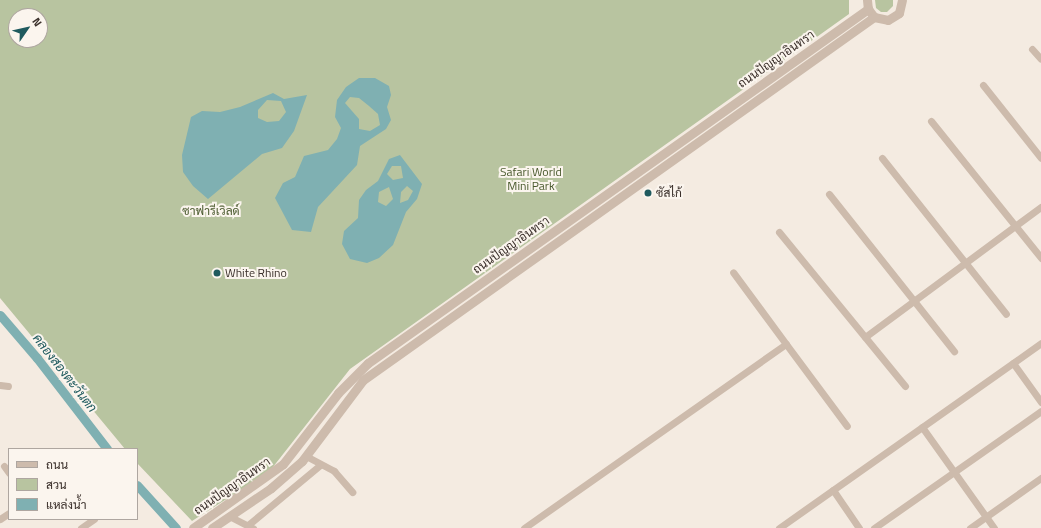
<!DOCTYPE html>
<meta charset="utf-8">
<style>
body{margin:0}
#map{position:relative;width:1041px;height:528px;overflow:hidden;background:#f4ebe1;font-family:"Titillium Web",Sarabun,sans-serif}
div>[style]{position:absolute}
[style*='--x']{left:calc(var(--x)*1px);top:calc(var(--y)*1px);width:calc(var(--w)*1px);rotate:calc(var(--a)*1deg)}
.green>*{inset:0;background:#b8c4a0}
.water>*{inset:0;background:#7fb0b2}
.canal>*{height:9px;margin:-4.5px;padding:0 4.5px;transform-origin:4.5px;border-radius:4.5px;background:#7fb0b2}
.minor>*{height:7px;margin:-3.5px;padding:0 3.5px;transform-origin:3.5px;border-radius:3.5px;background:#cdbbac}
.tertiary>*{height:9px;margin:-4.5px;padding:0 4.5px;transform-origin:4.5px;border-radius:4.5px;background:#cdbbac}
.dots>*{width:11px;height:11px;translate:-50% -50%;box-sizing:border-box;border:2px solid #fbf5ee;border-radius:50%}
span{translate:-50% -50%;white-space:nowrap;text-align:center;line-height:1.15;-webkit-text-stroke:4px #fbf5ee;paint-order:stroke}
.street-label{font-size:12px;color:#3b302b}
.park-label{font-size:12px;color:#4a5a2e}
.poi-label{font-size:12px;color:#3b302b}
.left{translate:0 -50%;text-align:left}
.water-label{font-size:13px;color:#1f5a5e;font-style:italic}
.legend{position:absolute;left:8px;top:448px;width:130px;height:72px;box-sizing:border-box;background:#fbf5ee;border:1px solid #aea6a0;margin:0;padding:5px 7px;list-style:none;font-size:12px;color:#3b302b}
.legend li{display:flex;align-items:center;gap:8px;height:20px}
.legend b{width:20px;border:1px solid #aea6a0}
.north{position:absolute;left:8px;top:8px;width:40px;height:40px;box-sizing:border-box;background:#fbf5ee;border:1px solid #aea6a0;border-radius:50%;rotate:56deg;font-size:11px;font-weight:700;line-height:16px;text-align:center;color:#3b302b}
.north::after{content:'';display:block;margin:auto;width:14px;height:18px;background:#1f5a5e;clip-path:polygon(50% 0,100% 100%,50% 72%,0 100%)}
</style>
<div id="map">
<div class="green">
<i style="clip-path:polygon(evenodd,0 0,849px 0,849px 14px,350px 369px,269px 472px,192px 521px,137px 463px,137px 449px,125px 449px,0 298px,0 0,16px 16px,40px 16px,40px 40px,16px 40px,16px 16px)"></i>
<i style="clip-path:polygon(875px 0,893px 0,893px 6px,887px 12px,881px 12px,876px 8px)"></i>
</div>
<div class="water">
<i style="clip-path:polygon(evenodd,359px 78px,375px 78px,389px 86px,391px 95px,387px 107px,391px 120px,386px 129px,360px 146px,357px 165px,318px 207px,311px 232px,292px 230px,275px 198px,283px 183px,295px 177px,304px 156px,328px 150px,337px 139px,341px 128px,335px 117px,337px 100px,346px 87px,359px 78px,350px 97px,359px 98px,369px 106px,378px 114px,380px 125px,370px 131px,359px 129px,359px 119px,345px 103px,350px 97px)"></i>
<i style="clip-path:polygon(evenodd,273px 93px,284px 99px,307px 95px,294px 131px,282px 148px,262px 154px,208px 199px,193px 186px,183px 172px,182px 155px,191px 117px,202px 111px,220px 112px,240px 107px,273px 93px,267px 100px,281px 101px,286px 112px,279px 121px,267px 122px,258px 118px,258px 110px,267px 100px)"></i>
<i style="clip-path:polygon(evenodd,400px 155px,422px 184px,417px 199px,406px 212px,393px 245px,379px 258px,367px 263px,350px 259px,342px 244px,344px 231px,358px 218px,359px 200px,366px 190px,378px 181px,389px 159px,400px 155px,392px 166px,401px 166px,403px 178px,393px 180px,387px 174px,392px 166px,400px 155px,407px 186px,413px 191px,408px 200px,400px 203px,401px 192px,407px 186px,400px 155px,389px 187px,393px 199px,386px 206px,378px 202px,379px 192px,389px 187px)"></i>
</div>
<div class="canal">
<i style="--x:0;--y:315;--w:57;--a:49.3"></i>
<i style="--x:37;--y:358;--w:115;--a:52.4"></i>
<i style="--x:137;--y:485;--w:58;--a:47.8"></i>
</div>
<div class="minor">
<i style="--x:1032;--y:49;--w:13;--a:48"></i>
<i style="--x:983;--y:85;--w:93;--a:51.5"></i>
<i style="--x:931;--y:121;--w:176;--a:51.2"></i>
<i style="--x:882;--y:158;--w:199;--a:51.5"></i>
<i style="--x:829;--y:194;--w:201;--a:51.5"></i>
<i style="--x:779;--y:232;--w:199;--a:50.7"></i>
<i style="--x:865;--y:337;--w:219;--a:-36.5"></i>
<i style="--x:786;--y:344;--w:102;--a:53.4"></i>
<i style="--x:1013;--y:363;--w:48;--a:54.3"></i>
<i style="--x:0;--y:385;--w:8;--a:7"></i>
<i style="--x:922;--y:427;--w:124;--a:54.5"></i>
<i style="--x:306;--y:456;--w:32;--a:28"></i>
<i style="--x:334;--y:471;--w:28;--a:49"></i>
<i style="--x:4;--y:466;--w:9;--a:54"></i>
<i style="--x:833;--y:490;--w:46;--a:55.6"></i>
<i style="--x:229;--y:516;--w:27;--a:27"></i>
<i style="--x:0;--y:519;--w:11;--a:-34"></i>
<i style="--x:248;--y:525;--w:94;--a:-39.8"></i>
<i style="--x:81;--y:528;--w:16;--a:-35"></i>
<i style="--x:524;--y:528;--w:320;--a:-35.1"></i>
<i style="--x:786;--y:344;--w:89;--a:-126.4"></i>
<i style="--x:779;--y:528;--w:321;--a:-35.2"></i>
<i style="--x:874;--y:528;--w:204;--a:-35"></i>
<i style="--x:970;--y:528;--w:87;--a:-35.2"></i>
</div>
<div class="tertiary">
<i style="--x:867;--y:0;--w:9;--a:84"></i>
<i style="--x:868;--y:9;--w:10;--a:53"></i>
<i style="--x:874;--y:17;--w:14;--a:12"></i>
<i style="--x:888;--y:20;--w:13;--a:-32"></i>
<i style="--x:899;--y:13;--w:13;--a:-77"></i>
<i style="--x:193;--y:528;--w:110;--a:-35.4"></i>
<i style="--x:283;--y:464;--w:90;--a:-52.2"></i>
<i style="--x:338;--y:393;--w:42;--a:-45"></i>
<i style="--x:368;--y:363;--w:613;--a:-35.3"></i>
<i style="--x:212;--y:528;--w:71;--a:-34.1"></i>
<i style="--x:271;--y:488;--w:41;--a:-41.1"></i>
<i style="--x:302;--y:461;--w:101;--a:-53"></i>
<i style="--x:363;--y:380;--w:627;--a:-35.39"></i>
</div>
<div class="dots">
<i style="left:648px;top:193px;background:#1f5a5e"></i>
<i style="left:217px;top:273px;background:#1f5a5e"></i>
</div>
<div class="street-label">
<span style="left:776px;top:59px;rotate:-35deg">ถนนปัญญาอินทรา</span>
<span style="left:511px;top:245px;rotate:-35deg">ถนนปัญญาอินทรา</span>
<span style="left:232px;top:486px;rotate:-35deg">ถนนปัญญาอินทรา</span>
</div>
<div class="park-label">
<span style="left:531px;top:179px">Safari World<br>Mini Park</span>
<span style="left:211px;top:211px">ซาฟารีเวิลด์</span>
</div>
<div class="poi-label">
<span class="left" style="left:656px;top:193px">ซัสไก้</span>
<span class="left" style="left:225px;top:273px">White Rhino</span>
</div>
<div class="water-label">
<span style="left:65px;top:373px;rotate:52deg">คลองสองตะวันตก</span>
</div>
<ul class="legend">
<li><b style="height:5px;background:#cdbbac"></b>ถนน</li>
<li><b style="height:11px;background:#b8c4a0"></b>สวน</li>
<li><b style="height:11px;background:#7fb0b2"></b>แหล่งน้ำ</li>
</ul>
<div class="north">N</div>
</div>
